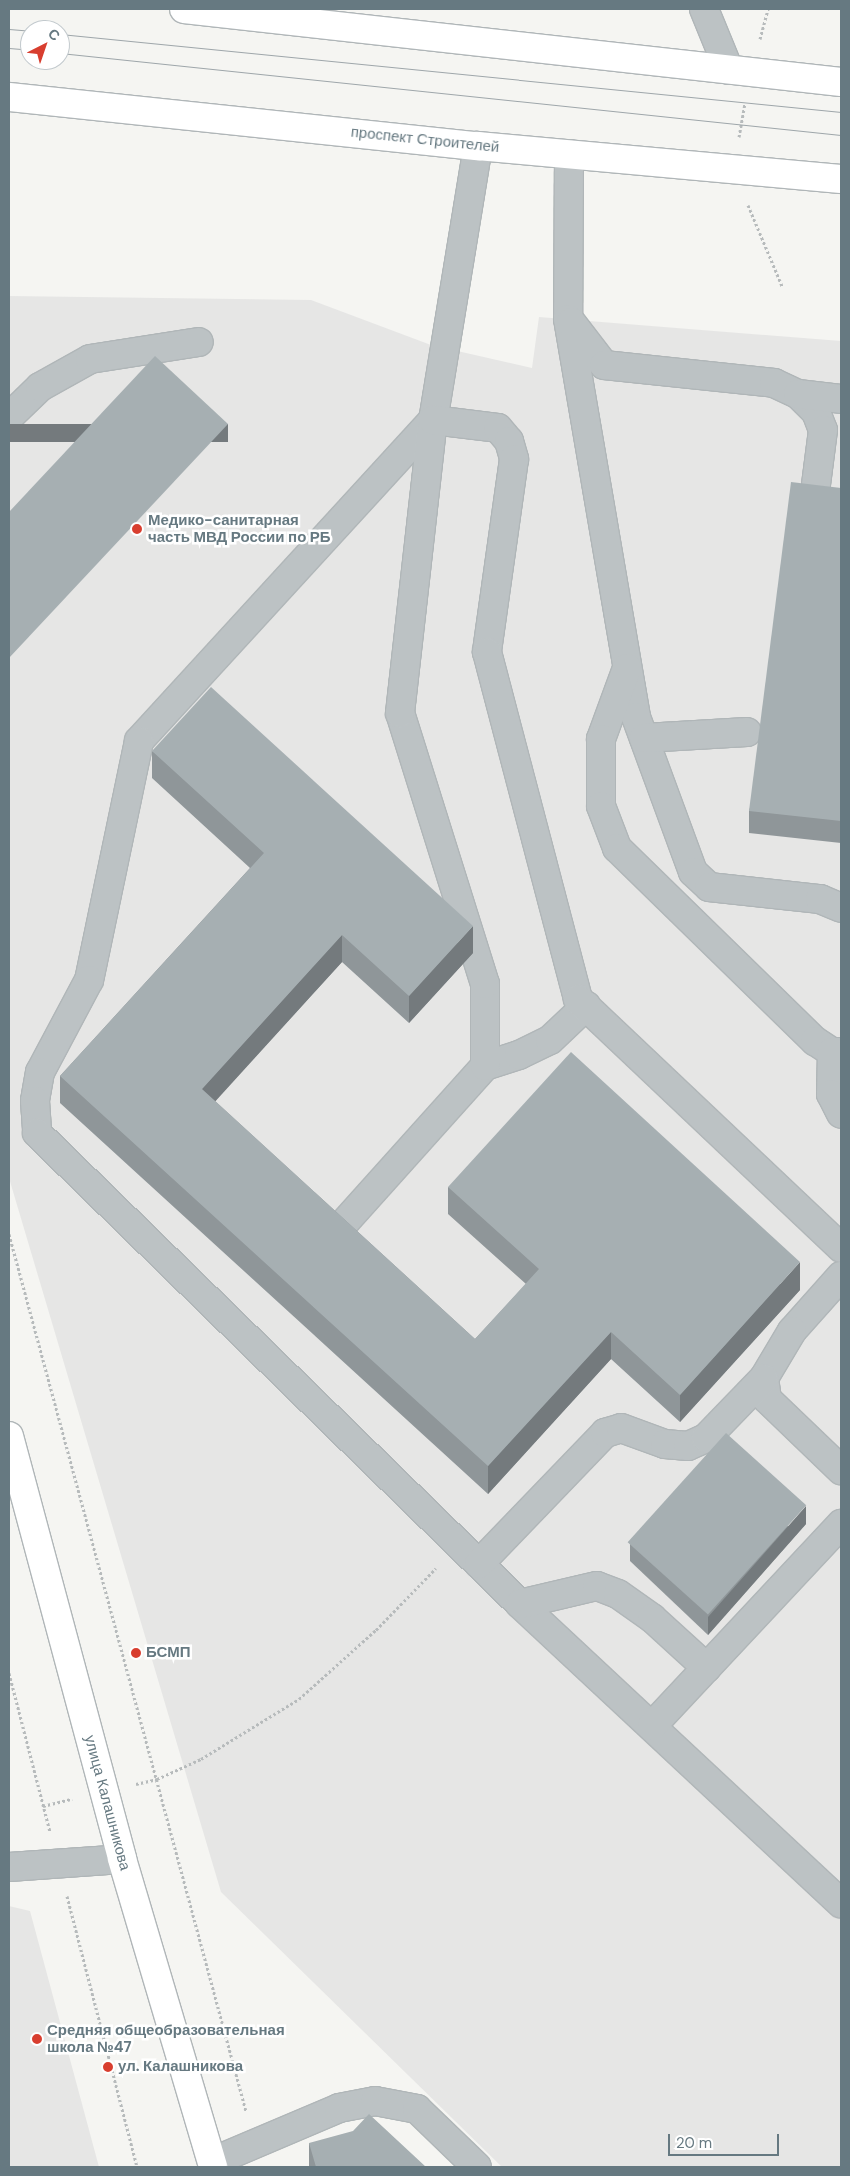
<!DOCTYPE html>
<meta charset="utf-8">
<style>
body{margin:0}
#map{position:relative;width:850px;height:2176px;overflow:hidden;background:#f5f5f2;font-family:"DM Sans",sans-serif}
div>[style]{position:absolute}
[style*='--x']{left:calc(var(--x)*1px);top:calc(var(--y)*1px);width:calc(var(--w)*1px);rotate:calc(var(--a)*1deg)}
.built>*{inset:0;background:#e6e6e5}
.path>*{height:3px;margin-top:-1.5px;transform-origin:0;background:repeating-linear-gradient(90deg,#b7bbbc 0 2.5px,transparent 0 5px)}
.roads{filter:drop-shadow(1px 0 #b0b6b8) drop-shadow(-1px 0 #b0b6b8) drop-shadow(0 1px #b0b6b8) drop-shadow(0 -1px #b0b6b8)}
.minor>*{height:28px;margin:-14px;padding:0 14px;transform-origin:14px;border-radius:14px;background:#bcc2c4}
.major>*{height:28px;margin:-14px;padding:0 14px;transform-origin:14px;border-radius:14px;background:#fff}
.tram>*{height:1px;margin:-0.5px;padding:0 0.5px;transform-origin:0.5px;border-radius:0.5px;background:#9ea6aa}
.wall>*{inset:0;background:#8f9699}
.shaded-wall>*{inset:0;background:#747a7d;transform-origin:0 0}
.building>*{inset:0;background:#a6afb2;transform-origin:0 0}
.dots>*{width:14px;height:14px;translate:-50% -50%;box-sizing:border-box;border:2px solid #fff;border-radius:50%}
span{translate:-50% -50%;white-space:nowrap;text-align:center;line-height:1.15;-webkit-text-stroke:5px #fff;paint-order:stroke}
.street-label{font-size:15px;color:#667981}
.poi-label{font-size:15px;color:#667981;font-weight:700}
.left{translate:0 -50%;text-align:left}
.frame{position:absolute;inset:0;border:10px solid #667981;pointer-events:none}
.north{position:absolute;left:20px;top:20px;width:50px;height:50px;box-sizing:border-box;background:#fff;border:1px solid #c2c9cd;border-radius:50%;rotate:41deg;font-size:14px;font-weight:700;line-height:20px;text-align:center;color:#667981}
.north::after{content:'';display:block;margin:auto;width:18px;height:22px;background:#d83e2f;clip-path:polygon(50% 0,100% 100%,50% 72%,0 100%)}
.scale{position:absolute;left:668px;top:2134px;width:111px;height:22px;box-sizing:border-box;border:2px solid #667981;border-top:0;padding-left:6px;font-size:15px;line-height:18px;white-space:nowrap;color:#667981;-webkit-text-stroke:4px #fff;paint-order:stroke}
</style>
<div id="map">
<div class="built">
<i style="clip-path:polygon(9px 296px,311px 300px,431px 345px,532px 368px,539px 317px,841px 341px,841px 2167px,502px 2167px,221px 1892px,9px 1178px)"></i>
<i style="clip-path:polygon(9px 1906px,30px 1911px,99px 2167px,9px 2167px)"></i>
</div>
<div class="path">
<i style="--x:760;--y:39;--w:31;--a:-75"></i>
<i style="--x:739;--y:137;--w:34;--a:-80"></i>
<i style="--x:748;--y:205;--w:88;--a:67.2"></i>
<i style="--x:9;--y:1234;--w:908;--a:74.88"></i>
<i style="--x:9;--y:1673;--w:164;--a:75.5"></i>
<i style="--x:136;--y:1784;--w:22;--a:-13"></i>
<i style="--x:157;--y:1779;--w:48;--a:-24.4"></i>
<i style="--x:201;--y:1759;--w:115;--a:-31.5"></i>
<i style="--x:299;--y:1699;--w:103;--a:-41.9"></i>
<i style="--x:376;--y:1630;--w:86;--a:-45.9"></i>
<i style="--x:43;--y:1806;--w:30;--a:-14"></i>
<i style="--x:67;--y:1896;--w:280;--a:75.5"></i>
</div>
<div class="roads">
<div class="minor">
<i style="--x:704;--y:9;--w:66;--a:67.7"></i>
<i style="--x:478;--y:146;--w:278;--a:99.3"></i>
<i style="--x:433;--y:420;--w:435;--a:132.5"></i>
<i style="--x:139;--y:741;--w:244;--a:101.8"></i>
<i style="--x:89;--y:980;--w:104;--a:118"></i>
<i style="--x:40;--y:1072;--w:29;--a:100"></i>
<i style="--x:35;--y:1101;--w:32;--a:86"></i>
<i style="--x:37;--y:1133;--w:675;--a:44.28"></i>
<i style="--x:520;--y:1604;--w:439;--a:43"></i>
<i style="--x:569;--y:154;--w:165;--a:90.3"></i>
<i style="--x:568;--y:319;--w:404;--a:80.3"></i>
<i style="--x:636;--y:717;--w:165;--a:69.8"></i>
<i style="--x:693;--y:872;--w:22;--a:43"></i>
<i style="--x:709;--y:887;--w:112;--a:6.2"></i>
<i style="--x:820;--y:899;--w:23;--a:23"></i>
<i style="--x:571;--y:322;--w:54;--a:52.5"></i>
<i style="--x:604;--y:365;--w:171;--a:6"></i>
<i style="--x:774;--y:383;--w:26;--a:25"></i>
<i style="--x:798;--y:394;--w:25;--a:45"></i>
<i style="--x:816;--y:412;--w:19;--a:69"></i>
<i style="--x:823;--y:430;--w:55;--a:97.3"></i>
<i style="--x:798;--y:394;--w:43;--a:6.6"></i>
<i style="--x:9;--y:417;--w:43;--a:-44.1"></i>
<i style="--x:40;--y:387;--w:57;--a:-29.2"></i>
<i style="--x:90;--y:359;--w:110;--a:-8.9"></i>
<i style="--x:627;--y:668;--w:76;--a:110.1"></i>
<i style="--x:601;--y:739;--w:67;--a:90"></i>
<i style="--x:601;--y:806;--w:45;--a:69.1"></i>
<i style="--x:617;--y:848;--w:277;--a:44.3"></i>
<i style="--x:815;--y:1041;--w:20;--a:33"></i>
<i style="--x:832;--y:1052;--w:9;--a:0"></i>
<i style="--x:644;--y:738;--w:103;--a:-3.3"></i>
<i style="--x:832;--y:1052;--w:42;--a:91.4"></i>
<i style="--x:831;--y:1094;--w:22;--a:63"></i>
<i style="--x:485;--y:1066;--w:36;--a:-18"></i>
<i style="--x:519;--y:1055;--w:34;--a:-26"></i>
<i style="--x:550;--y:1040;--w:50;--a:-43.4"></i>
<i style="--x:346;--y:1221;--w:208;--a:-48.1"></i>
<i style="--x:485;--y:1066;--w:82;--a:-90"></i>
<i style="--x:485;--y:984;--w:284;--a:-107.4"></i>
<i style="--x:400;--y:713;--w:295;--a:-83.6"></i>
<i style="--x:433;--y:420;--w:65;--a:7"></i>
<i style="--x:498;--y:428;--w:17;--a:50"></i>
<i style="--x:509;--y:441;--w:19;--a:74"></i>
<i style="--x:514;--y:459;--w:195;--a:98"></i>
<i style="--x:487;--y:652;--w:359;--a:75.3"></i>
<i style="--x:578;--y:999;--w:362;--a:43.4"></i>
<i style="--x:841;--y:1276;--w:74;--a:131.7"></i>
<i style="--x:792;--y:1331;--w:55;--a:120.8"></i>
<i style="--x:764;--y:1378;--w:21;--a:82"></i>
<i style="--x:767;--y:1399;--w:103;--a:43.8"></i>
<i style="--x:479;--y:1564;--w:182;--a:-46.1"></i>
<i style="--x:605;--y:1433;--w:17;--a:-17"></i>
<i style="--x:621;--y:1428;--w:47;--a:20"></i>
<i style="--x:665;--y:1444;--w:23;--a:5"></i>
<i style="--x:688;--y:1446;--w:20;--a:-24"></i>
<i style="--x:706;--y:1438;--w:83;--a:-46"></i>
<i style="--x:520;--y:1604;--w:79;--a:-13.2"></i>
<i style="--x:597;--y:1586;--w:22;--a:21"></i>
<i style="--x:618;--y:1594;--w:42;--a:35.2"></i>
<i style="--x:652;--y:1618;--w:74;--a:42.3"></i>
<i style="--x:652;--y:1726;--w:277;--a:-46.9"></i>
<i style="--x:9;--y:1867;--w:113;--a:-4"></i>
<i style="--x:212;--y:2162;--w:138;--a:-23"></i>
<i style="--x:339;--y:2108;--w:37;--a:-11"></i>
<i style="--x:375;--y:2101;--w:43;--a:10.8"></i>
<i style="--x:417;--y:2109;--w:83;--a:44"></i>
</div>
<div class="major">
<i style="--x:184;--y:9;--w:661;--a:6.34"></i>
<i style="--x:9;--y:97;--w:472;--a:6"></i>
<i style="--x:478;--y:146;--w:364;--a:5.2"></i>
<i style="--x:9;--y:1436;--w:438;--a:75"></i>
<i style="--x:122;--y:1859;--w:321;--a:73.5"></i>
</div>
</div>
<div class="tram">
<i style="--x:9;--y:29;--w:21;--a:5"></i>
<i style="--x:60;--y:34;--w:785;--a:5.7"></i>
<i style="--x:9;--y:48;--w:21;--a:5"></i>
<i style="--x:60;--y:53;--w:785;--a:5.99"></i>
</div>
<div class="wall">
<i style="clip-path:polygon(841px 488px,841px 843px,749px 833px,749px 811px)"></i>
<i style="clip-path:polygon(152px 751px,473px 953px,409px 1023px,342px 962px,215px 1101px,475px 1339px,526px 1284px,448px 1214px,448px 1187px,800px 1290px,680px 1422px,611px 1359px,488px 1494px,60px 1103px,60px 1076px,250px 868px,152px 778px)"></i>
<i style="clip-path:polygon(806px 1524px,708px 1635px,630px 1561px,630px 1544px)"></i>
<i style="clip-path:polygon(309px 2143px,426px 2167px,309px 2167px)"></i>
</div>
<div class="shaded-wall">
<i style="left:228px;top:424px;width:18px;height:320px;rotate:90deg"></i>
<i style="clip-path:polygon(473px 926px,473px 953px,409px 1023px,409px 996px)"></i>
<i style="clip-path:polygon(342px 935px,342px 962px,202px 1116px,202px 1089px)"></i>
<i style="clip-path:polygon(800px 1262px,800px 1290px,680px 1422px,680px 1395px)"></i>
<i style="clip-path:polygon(611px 1332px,611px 1359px,488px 1494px,488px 1466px)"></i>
<i style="clip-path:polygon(806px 1506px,806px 1524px,708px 1635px,708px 1617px)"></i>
</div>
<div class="building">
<i style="clip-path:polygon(155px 356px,228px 424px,9px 658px,9px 512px)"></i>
<i style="clip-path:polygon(791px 482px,841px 488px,841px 821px,749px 811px)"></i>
<i style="clip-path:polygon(211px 687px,473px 926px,409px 996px,342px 935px,202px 1089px,475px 1339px,539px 1269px,448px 1187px,571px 1052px,800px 1262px,680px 1395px,611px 1332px,488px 1466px,60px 1076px,264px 853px,152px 751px)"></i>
<i style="left:726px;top:1433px;width:108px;height:147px;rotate:42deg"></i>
<i style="clip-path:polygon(369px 2114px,426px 2167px,316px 2167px,309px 2143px,353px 2131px)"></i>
</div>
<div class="dots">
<i style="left:137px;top:529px;background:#d83e2f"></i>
<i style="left:136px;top:1653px;background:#d83e2f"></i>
<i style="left:37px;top:2039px;background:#d83e2f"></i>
<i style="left:108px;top:2067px;background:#d83e2f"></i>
</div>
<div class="street-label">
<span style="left:425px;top:140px;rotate:6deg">проспект Строителей</span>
<span style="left:107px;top:1803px;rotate:75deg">улица Калашникова</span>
</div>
<div class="poi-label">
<span class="left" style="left:148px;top:529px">Медико-санитарная<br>часть МВД России по РБ</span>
<span class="left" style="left:146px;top:1653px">БСМП</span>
<span class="left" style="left:47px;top:2039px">Средняя общеобразовательная<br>школа №47</span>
<span class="left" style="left:118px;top:2067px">ул. Калашникова</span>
</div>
<div class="frame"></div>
<div class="north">С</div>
<div class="scale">20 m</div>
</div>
